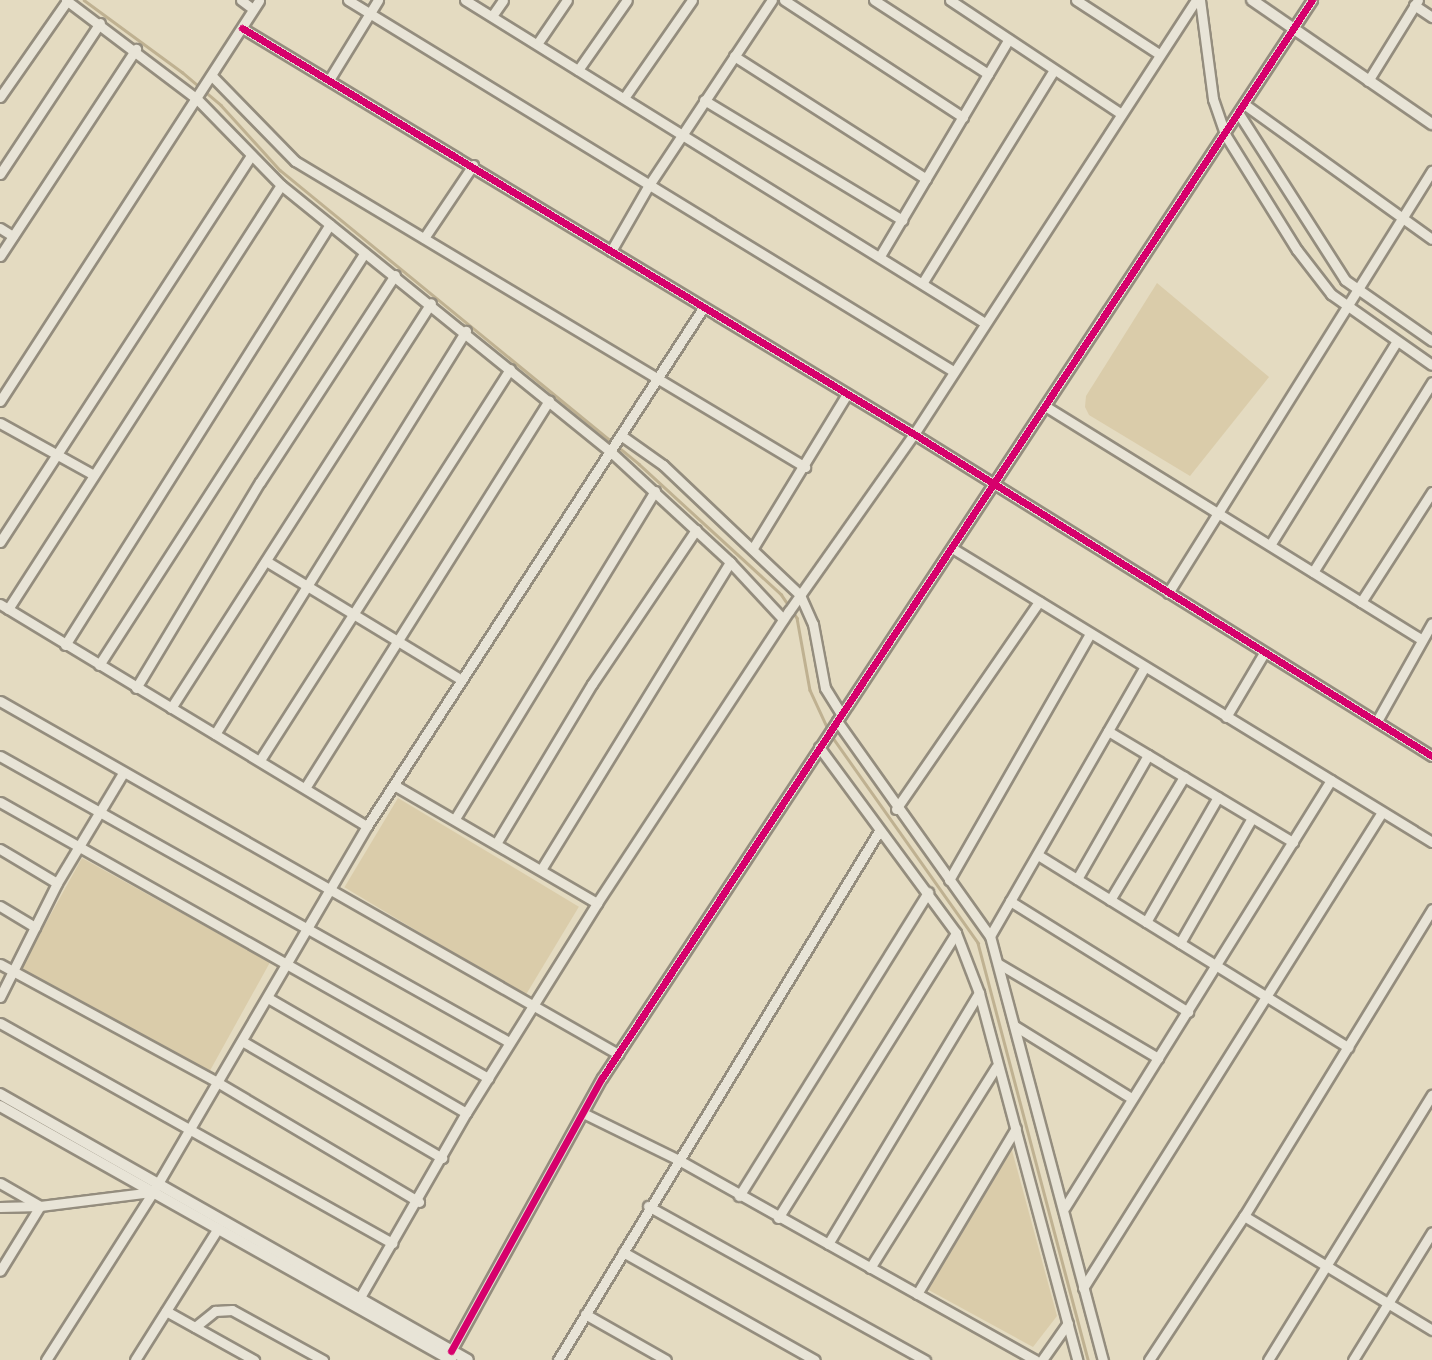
<!DOCTYPE html>
<style>
body{margin:0}
#map{position:relative;width:1432px;height:1360px;overflow:hidden;background:#e4dbc1;font-family:"Sorts Mill Goudy",serif}
div>[style]{position:absolute}
[style*='--x']{left:calc(var(--x)*1px);top:calc(var(--y)*1px);width:calc(var(--w)*1px);rotate:calc(var(--a)*1deg)}
.green>*{inset:0;background:#daccaa;transform-origin:0 0}
.stream>*{height:2.5px;margin:-1.25px;padding:0 1.25px;transform-origin:1.25px;border-radius:1.25px;background:#bfb191}
.roads{filter:drop-shadow(2px 0 #948d7e) drop-shadow(-2px 0 #948d7e) drop-shadow(0 2px #948d7e) drop-shadow(0 -2px #948d7e)}
.minor>*{height:9px;margin:-4.5px;padding:0 4.5px;transform-origin:4.5px;border-radius:4.5px;background:#e8e4d7}
.tertiary>*{height:10px;margin:-5px;padding:0 5px;transform-origin:5px;border-radius:5px;background:#e8e4d7}
.cycleway>*{height:7px;margin:-3.5px;padding:0 3.5px;transform-origin:3.5px;border-radius:3.5px;background:#d6006c}
span{translate:-50% -50%;white-space:nowrap;text-align:center;line-height:1.15;-webkit-text-stroke:5px #f7eccd;paint-order:stroke}
</style>
<div id="map">
<div class="green">
<i style="clip-path:polygon(1157px 283px,1269px 377px,1190px 476px,1089px 415px,1085px 407px,1086px 396px)"></i>
<i style="left:398px;top:798px;width:211px;height:104px;rotate:31deg"></i>
<i style="left:82px;top:858px;width:215px;height:128px;rotate:29deg"></i>
<i style="clip-path:polygon(1010px 1143px,1057px 1316px,1033px 1347px,925px 1288px)"></i>
</div>
<div class="stream">
<i style="--x:84;--y:0;--w:122;--a:36.3"></i>
<i style="--x:182;--y:72;--w:51;--a:40.2"></i>
<i style="--x:221;--y:105;--w:88;--a:47.8"></i>
<i style="--x:280;--y:170;--w:464;--a:39.3"></i>
<i style="--x:639;--y:464;--w:193;--a:42.5"></i>
<i style="--x:781;--y:594;--w:29;--a:56"></i>
<i style="--x:797;--y:618;--w:73;--a:79.8"></i>
<i style="--x:810;--y:690;--w:43;--a:65.2"></i>
<i style="--x:831;--y:735;--w:255;--a:54.7"></i>
<i style="--x:978;--y:943;--w:431;--a:75.2"></i>
</div>
<div class="roads">
<div class="minor">
<i style="--x:66;--y:0;--w:164;--a:37.1"></i>
<i style="--x:197;--y:99;--w:120;--a:45.7"></i>
<i style="--x:281;--y:185;--w:426;--a:39"></i>
<i style="--x:612;--y:453;--w:161;--a:42.7"></i>
<i style="--x:730;--y:562;--w:78;--a:47.1"></i>
<i style="--x:241;--y:0;--w:15;--a:37"></i>
<i style="--x:348;--y:0;--w:710;--a:31.52"></i>
<i style="--x:465;--y:0;--w:612;--a:31.85"></i>
<i style="--x:784;--y:0;--w:214;--a:33.2"></i>
<i style="--x:874;--y:0;--w:136;--a:33"></i>
<i style="--x:950;--y:0;--w:204;--a:33.6"></i>
<i style="--x:1076;--y:0;--w:99;--a:33"></i>
<i style="--x:1200;--y:0;--w:100;--a:82.5"></i>
<i style="--x:1213;--y:99;--w:39;--a:71"></i>
<i style="--x:1226;--y:136;--w:134;--a:58.1"></i>
<i style="--x:1297;--y:250;--w:56;--a:52.3"></i>
<i style="--x:1331;--y:294;--w:123;--a:35.1"></i>
<i style="--x:1414;--y:5;--w:22;--a:34"></i>
<i style="--x:492;--y:16;--w:19;--a:-55"></i>
<i style="--x:242;--y:28;--w:785;--a:31.14"></i>
<i style="--x:914;--y:434;--w:610;--a:31.87"></i>
<i style="--x:537;--y:44;--w:53;--a:-55.7"></i>
<i style="--x:734;--y:56;--w:228;--a:32.6"></i>
<i style="--x:578;--y:70;--w:85;--a:-55"></i>
<i style="--x:212;--y:76;--w:119;--a:45.7"></i>
<i style="--x:295;--y:161;--w:595;--a:30.96"></i>
<i style="--x:329;--y:80;--w:94;--a:-58.5"></i>
<i style="--x:1368;--y:81;--w:95;--a:-58.3"></i>
<i style="--x:0;--y:97;--w:117;--a:-55.1"></i>
<i style="--x:624;--y:98;--w:119;--a:-55.2"></i>
<i style="--x:704;--y:100;--w:232;--a:31.2"></i>
<i style="--x:1244;--y:104;--w:231;--a:35.7"></i>
<i style="--x:1239;--y:114;--w:197;--a:57.4"></i>
<i style="--x:1345;--y:280;--w:106;--a:35"></i>
<i style="--x:0;--y:174;--w:181;--a:-56.5"></i>
<i style="--x:0;--y:228;--w:15;--a:32"></i>
<i style="--x:424;--y:238;--w:88;--a:-56.1"></i>
<i style="--x:611;--y:251;--w:76;--a:-60.1"></i>
<i style="--x:649;--y:185;--w:222;--a:-56.4"></i>
<i style="--x:0;--y:256;--w:248;--a:-56.7"></i>
<i style="--x:880;--y:256;--w:252;--a:-59.3"></i>
<i style="--x:923;--y:282;--w:249;--a:-58.3"></i>
<i style="--x:0;--y:401;--w:477;--a:-57.1"></i>
<i style="--x:1045;--y:406;--w:442;--a:31.8"></i>
<i style="--x:0;--y:423;--w:107;--a:29"></i>
<i style="--x:622;--y:436;--w:50;--a:35.3"></i>
<i style="--x:663;--y:465;--w:189;--a:43.5"></i>
<i style="--x:800;--y:595;--w:32;--a:66"></i>
<i style="--x:813;--y:624;--w:65;--a:79.4"></i>
<i style="--x:825;--y:688;--w:31;--a:58"></i>
<i style="--x:0;--y:542;--w:460;--a:-57"></i>
<i style="--x:1270;--y:545;--w:240;--a:-58.1"></i>
<i style="--x:753;--y:548;--w:180;--a:-58.6"></i>
<i style="--x:952;--y:548;--w:563;--a:31.49"></i>
<i style="--x:266;--y:561;--w:227;--a:31.3"></i>
<i style="--x:1313;--y:572;--w:224;--a:-57.9"></i>
<i style="--x:1168;--y:593;--w:498;--a:-58"></i>
<i style="--x:1361;--y:602;--w:131;--a:-57.2"></i>
<i style="--x:0;--y:604;--w:429;--a:31.2"></i>
<i style="--x:8;--y:609;--w:504;--a:-57.22"></i>
<i style="--x:65;--y:645;--w:497;--a:-57.8"></i>
<i style="--x:99;--y:665;--w:490;--a:-57.2"></i>
<i style="--x:136;--y:688;--w:240;--a:-59"></i>
<i style="--x:260;--y:482;--w:247;--a:-56.9"></i>
<i style="--x:0;--y:701;--w:712;--a:29.73"></i>
<i style="--x:171;--y:708;--w:481;--a:-57.3"></i>
<i style="--x:1226;--y:717;--w:74;--a:-59.3"></i>
<i style="--x:837;--y:721;--w:264;--a:54.6"></i>
<i style="--x:990;--y:936;--w:439;--a:75.1"></i>
<i style="--x:1377;--y:721;--w:112;--a:-60.7"></i>
<i style="--x:1108;--y:731;--w:216;--a:31"></i>
<i style="--x:215;--y:734;--w:475;--a:-58.1"></i>
<i style="--x:819;--y:747;--w:231;--a:53.6"></i>
<i style="--x:956;--y:933;--w:64;--a:69"></i>
<i style="--x:979;--y:993;--w:380;--a:75"></i>
<i style="--x:0;--y:756;--w:584;--a:29.33"></i>
<i style="--x:260;--y:760;--w:464;--a:-57.4"></i>
<i style="--x:394;--y:785;--w:235;--a:30.2"></i>
<i style="--x:305;--y:788;--w:458;--a:-57.8"></i>
<i style="--x:0;--y:802;--w:561;--a:29.49"></i>
<i style="--x:896;--y:809;--w:252;--a:-55.4"></i>
<i style="--x:456;--y:817;--w:382;--a:-58.6"></i>
<i style="--x:497;--y:842;--w:184;--a:-59"></i>
<i style="--x:592;--y:684;--w:186;--a:-56"></i>
<i style="--x:0;--y:849;--w:66;--a:30.8"></i>
<i style="--x:1038;--y:855;--w:365;--a:31.8"></i>
<i style="--x:542;--y:868;--w:359;--a:-58.4"></i>
<i style="--x:1077;--y:879;--w:143;--a:-60.2"></i>
<i style="--x:949;--y:880;--w:284;--a:-60.2"></i>
<i style="--x:1110;--y:900;--w:144;--a:-59"></i>
<i style="--x:1010;--y:901;--w:210;--a:31.9"></i>
<i style="--x:0;--y:906;--w:41;--a:31"></i>
<i style="--x:1146;--y:922;--w:144;--a:-60.1"></i>
<i style="--x:990;--y:936;--w:309;--a:-60.1"></i>
<i style="--x:1180;--y:943;--w:144;--a:-60.1"></i>
<i style="--x:0;--y:964;--w:247;--a:28.5"></i>
<i style="--x:217;--y:1082;--w:235;--a:30.7"></i>
<i style="--x:999;--y:964;--w:185;--a:30.6"></i>
<i style="--x:0;--y:997;--w:127;--a:-63.4"></i>
<i style="--x:57;--y:883;--w:128;--a:-59"></i>
<i style="--x:268;--y:998;--w:229;--a:30.1"></i>
<i style="--x:0;--y:1023;--w:450;--a:29.3"></i>
<i style="--x:1015;--y:1026;--w:137;--a:31.8"></i>
<i style="--x:242;--y:1041;--w:232;--a:30.3"></i>
<i style="--x:583;--y:1113;--w:105;--a:26.1"></i>
<i style="--x:677;--y:1159;--w:411;--a:29.3"></i>
<i style="--x:0;--y:1183;--w:46;--a:29.9"></i>
<i style="--x:40;--y:1206;--w:76;--a:121.6"></i>
<i style="--x:739;--y:1196;--w:358;--a:-58.1"></i>
<i style="--x:648;--y:1206;--w:317;--a:29.1"></i>
<i style="--x:0;--y:1207;--w:40;--a:-1.4"></i>
<i style="--x:40;--y:1206;--w:114;--a:-7.1"></i>
<i style="--x:1065;--y:1207;--w:503;--a:-58.08"></i>
<i style="--x:1244;--y:1216;--w:220;--a:31.2"></i>
<i style="--x:778;--y:1218;--w:336;--a:-58"></i>
<i style="--x:828;--y:1244;--w:293;--a:-59"></i>
<i style="--x:623;--y:1252;--w:220;--a:29.4"></i>
<i style="--x:870;--y:1268;--w:237;--a:-57.9"></i>
<i style="--x:1083;--y:1288;--w:562;--a:-57.86"></i>
<i style="--x:917;--y:1294;--w:193;--a:-59.2"></i>
<i style="--x:359;--y:1299;--w:215;--a:-60.1"></i>
<i style="--x:466;--y:1113;--w:248;--a:-58"></i>
<i style="--x:597;--y:903;--w:349;--a:-56.7"></i>
<i style="--x:789;--y:611;--w:217;--a:-54.8"></i>
<i style="--x:914;--y:434;--w:518;--a:-56.99"></i>
<i style="--x:166;--y:1311;--w:101;--a:29.1"></i>
<i style="--x:585;--y:1314;--w:93;--a:29.6"></i>
<i style="--x:195;--y:1327;--w:26;--a:-39"></i>
<i style="--x:215;--y:1311;--w:17;--a:-3"></i>
<i style="--x:232;--y:1310;--w:104;--a:28.8"></i>
<i style="--x:451;--y:1351;--w:312;--a:-61.1"></i>
<i style="--x:602;--y:1078;--w:1291;--a:-56.63"></i>
<i style="--x:46;--y:1360;--w:199;--a:-57.5"></i>
<i style="--x:153;--y:1192;--w:424;--a:-59.7"></i>
<i style="--x:367;--y:826;--w:617;--a:-57.03"></i>
<i style="--x:135;--y:1360;--w:156;--a:-57.8"></i>
<i style="--x:558;--y:1360;--w:619;--a:-58.75"></i>
<i style="--x:1042;--y:1360;--w:45;--a:-54.9"></i>
<i style="--x:1149;--y:1360;--w:173;--a:-56.6"></i>
<i style="--x:1244;--y:1216;--w:360;--a:-58.5"></i>
<i style="--x:1268;--y:1360;--w:312;--a:-58.3"></i>
<i style="--x:1353;--y:1360;--w:150;--a:-58.3"></i>
</div>
<div class="tertiary">
<i style="--x:1252;--y:0;--w:219;--a:34.6"></i>
<i style="--x:0;--y:1094;--w:538;--a:29.61"></i>
<i style="--x:0;--y:1106;--w:518;--a:29.39"></i>
</div>
</div>
<div class="cycleway">
<i style="--x:242;--y:28;--w:785;--a:31.14"></i>
<i style="--x:914;--y:434;--w:610;--a:31.87"></i>
<i style="--x:451;--y:1351;--w:312;--a:-61.1"></i>
<i style="--x:602;--y:1078;--w:1291;--a:-56.63"></i>
</div>
</div>
